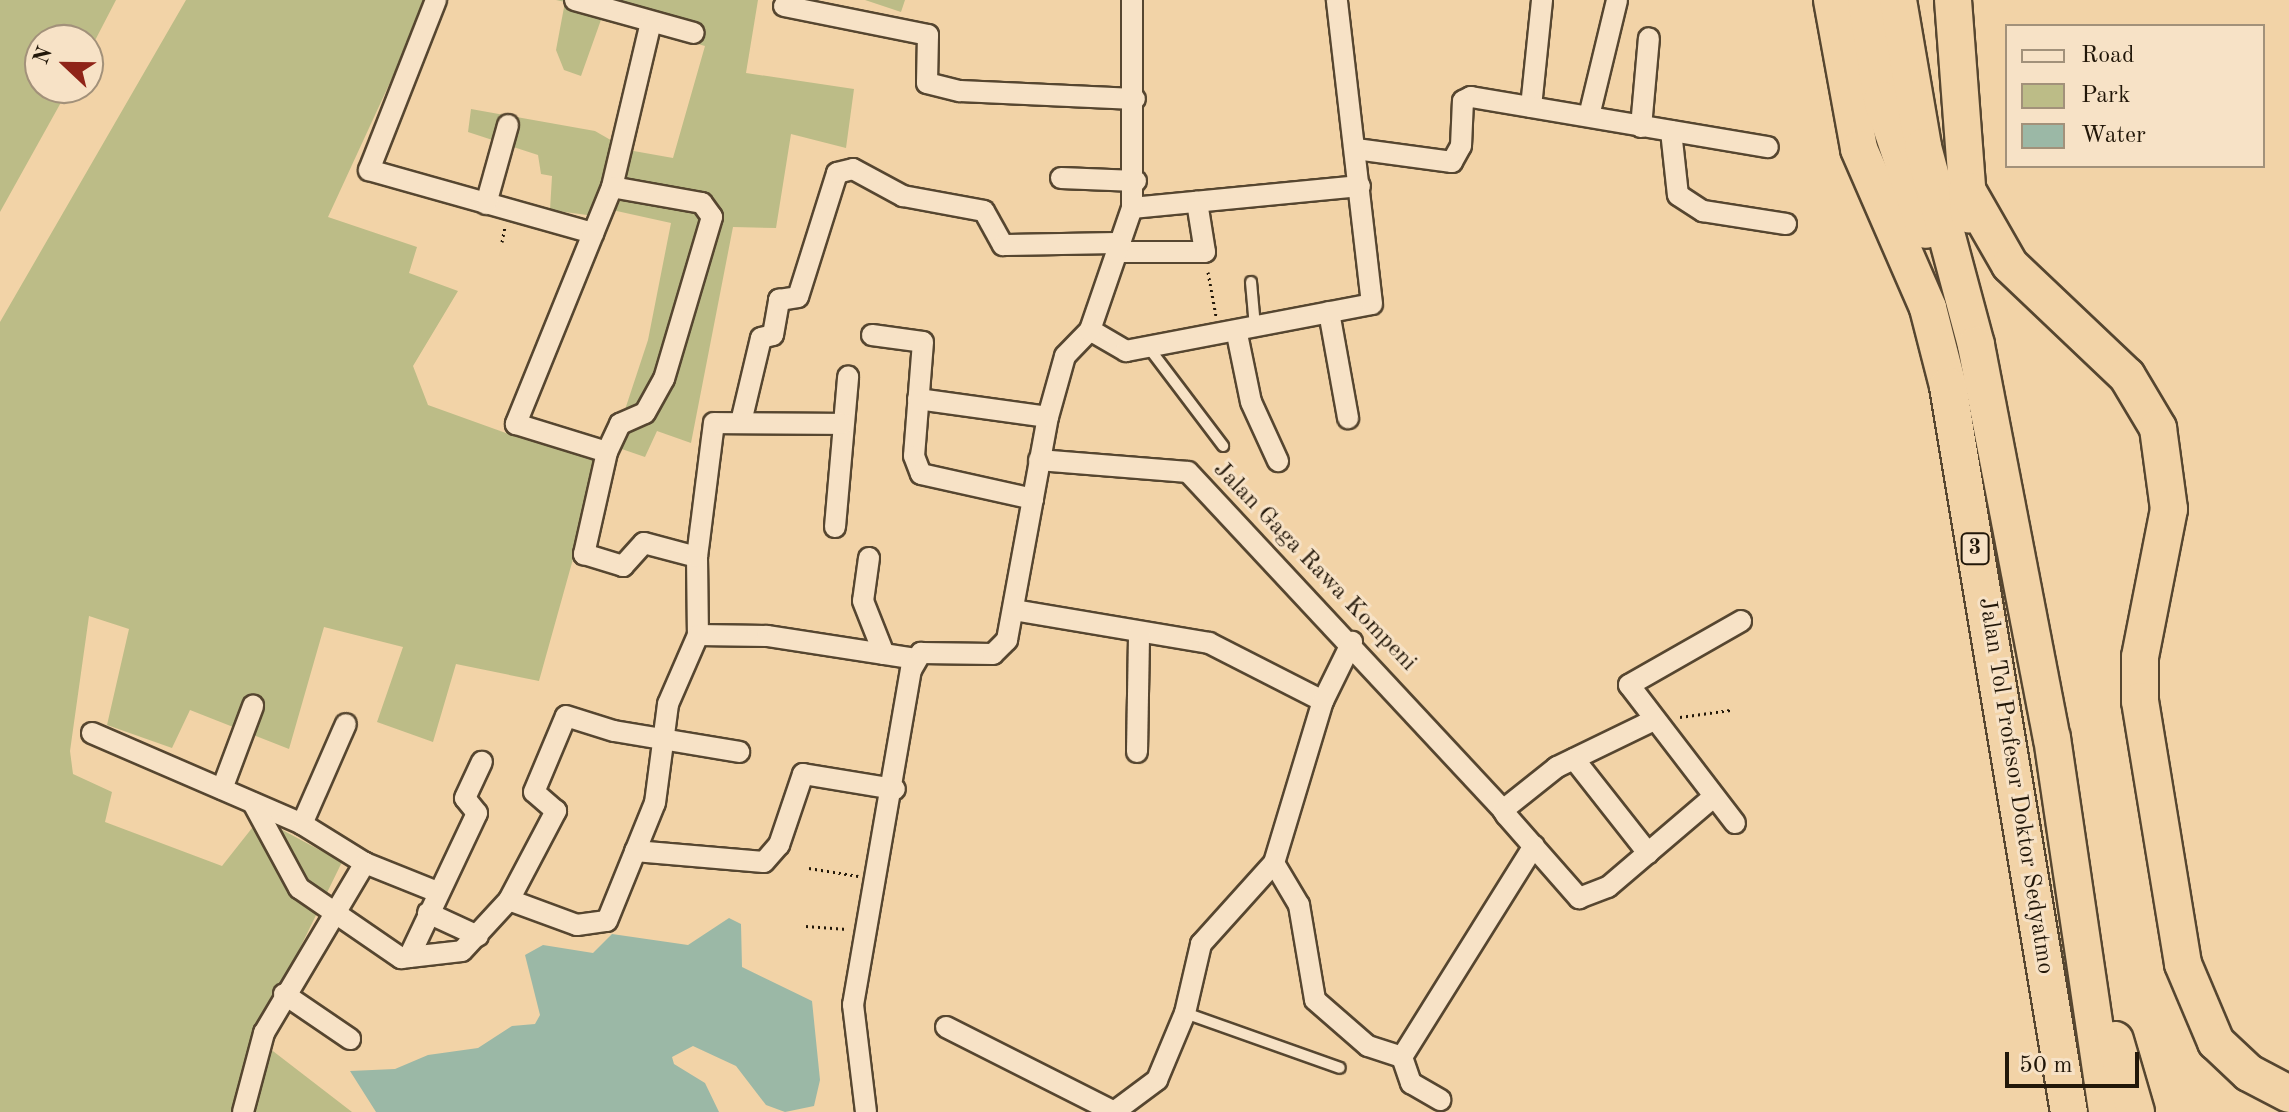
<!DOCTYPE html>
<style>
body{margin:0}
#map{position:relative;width:2289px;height:1112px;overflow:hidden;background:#f2d3a7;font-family:"Old Standard TT",serif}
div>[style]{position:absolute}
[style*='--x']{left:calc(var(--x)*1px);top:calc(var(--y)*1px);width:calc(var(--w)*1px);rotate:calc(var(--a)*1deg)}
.green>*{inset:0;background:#bcbc87}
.water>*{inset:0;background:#9bb8a6}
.path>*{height:3px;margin-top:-1.5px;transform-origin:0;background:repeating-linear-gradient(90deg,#221709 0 2px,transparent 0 6px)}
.roads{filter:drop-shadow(2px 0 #564630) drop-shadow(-2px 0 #564630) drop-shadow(0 2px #564630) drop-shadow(0 -2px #564630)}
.lane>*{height:10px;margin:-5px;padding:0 5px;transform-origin:5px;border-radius:5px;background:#f7e2c6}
.street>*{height:20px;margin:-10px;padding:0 10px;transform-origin:10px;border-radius:10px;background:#f7e2c6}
.highway>*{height:36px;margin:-18px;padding:0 18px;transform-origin:18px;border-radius:18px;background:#f2d3a7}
span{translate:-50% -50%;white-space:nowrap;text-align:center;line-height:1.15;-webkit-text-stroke:6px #f7e2c6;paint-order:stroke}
.shield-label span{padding:2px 6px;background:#f7e2c6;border:2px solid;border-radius:6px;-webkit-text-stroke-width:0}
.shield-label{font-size:22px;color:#221709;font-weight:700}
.street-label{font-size:24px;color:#221709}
.legend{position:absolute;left:2005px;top:24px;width:260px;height:144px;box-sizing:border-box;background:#f7e2c6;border:2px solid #a2917a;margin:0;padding:10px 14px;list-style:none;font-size:24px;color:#221709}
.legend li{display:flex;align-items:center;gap:16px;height:40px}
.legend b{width:40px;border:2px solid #a2917a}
.north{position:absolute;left:24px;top:24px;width:80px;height:80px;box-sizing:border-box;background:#f7e2c6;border:2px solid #a2917a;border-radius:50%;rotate:292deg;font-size:22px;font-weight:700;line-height:32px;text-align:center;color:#221709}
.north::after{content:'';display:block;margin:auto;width:28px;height:36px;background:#8f2418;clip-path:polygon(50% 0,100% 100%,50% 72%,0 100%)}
.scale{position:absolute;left:2005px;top:1052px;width:134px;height:36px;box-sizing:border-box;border:4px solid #221709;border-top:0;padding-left:10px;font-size:24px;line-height:28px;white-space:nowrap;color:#221709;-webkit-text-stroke:6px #f7e2c6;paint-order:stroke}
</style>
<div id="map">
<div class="green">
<i style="clip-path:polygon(0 0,116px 0,88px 54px,88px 40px,40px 40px,40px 88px,69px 88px,0 212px)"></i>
<i style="clip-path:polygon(186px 0,428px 0,328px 217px,417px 247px,409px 273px,458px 291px,413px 366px,428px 405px,514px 436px,602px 455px,539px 681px,456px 664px,433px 742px,377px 722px,403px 647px,324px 627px,289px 749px,190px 710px,172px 748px,107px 725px,129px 629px,89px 616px,70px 751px,73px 774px,112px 792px,105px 822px,222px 866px,260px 818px,342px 862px,256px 1038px,352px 1112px,0 1112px,0 322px)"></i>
<i style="clip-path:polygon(556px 0,758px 0,746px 73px,854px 89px,846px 148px,791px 134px,776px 228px,733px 227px,691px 443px,657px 431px,645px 457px,613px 446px,648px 340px,671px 223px,603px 208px,587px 215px,550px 210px,552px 176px,541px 174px,538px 155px,468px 132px,471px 109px,595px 131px,628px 150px,673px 158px,705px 46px,602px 17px,581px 76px,564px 70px,556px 50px,565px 2px)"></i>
<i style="clip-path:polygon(865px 0,905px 0,901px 12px)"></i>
</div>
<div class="water">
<i style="clip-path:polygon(729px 918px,741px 924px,742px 967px,812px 1001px,820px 1080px,814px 1106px,785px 1112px,766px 1105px,736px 1066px,693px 1046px,672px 1057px,674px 1064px,705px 1083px,719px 1112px,376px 1112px,350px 1071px,395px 1069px,428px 1055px,478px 1048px,512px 1026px,535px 1024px,540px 1015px,525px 955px,543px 945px,593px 953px,612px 934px,688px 945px)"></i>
</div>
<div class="path">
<i style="--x:502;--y:242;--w:16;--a:-79"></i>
<i style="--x:1208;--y:272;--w:45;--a:79.7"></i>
<i style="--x:1680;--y:717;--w:51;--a:-7.8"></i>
<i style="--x:809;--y:868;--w:50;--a:9.3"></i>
<i style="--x:806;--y:926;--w:41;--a:4.2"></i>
</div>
<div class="roads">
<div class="lane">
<i style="--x:1251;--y:282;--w:45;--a:84.9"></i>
<i style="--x:1149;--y:348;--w:123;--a:52.9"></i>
<i style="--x:1185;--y:1013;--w:164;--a:19.5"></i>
</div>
<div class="street">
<i style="--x:436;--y:0;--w:183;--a:111.5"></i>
<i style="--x:369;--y:170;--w:233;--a:15.7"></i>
<i style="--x:575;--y:0;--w:123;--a:15.5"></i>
<i style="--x:784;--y:6;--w:147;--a:11.4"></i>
<i style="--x:928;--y:35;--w:48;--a:91.2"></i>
<i style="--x:927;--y:83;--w:34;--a:14"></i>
<i style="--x:960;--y:91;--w:175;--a:2.6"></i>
<i style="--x:651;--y:22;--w:170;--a:103.3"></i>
<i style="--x:612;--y:187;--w:256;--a:112.1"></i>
<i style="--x:516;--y:424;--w:95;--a:17.1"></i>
<i style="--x:607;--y:452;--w:105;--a:102.7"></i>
<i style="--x:584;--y:554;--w:41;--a:17.1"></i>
<i style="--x:623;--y:566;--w:31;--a:-48"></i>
<i style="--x:644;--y:543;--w:55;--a:14.8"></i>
<i style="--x:697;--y:557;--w:78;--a:89.3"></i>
<i style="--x:698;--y:635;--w:69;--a:0.8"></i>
<i style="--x:767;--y:636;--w:150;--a:8.8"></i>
<i style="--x:1531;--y:107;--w:108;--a:-84.1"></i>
<i style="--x:1589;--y:116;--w:119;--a:-76.4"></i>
<i style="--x:1641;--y:127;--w:89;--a:-84.9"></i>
<i style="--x:1671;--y:131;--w:64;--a:83.8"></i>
<i style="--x:1678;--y:195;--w:30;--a:33"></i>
<i style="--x:1703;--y:211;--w:84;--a:8.9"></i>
<i style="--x:1356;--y:149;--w:97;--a:7.7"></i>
<i style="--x:1452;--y:162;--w:18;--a:-61"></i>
<i style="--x:1461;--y:146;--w:45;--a:-87.5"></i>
<i style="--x:1463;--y:101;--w:9;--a:-27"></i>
<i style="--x:1471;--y:97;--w:301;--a:9.6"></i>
<i style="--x:1061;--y:178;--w:75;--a:2.3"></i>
<i style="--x:486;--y:204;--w:82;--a:-74.4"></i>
<i style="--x:1132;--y:208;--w:229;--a:-5.5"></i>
<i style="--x:1117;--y:252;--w:88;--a:0"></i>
<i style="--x:1205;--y:252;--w:51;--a:-99.1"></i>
<i style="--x:1329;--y:312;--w:108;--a:79.8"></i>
<i style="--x:1090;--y:330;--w:42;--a:30.3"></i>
<i style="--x:1126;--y:351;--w:250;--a:-10.8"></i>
<i style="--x:1372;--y:304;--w:306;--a:-96.6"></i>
<i style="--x:1237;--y:334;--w:69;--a:78.4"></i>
<i style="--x:1251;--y:402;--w:65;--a:65.4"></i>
<i style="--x:872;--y:335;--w:51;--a:7.8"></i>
<i style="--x:923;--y:342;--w:114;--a:94.5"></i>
<i style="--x:914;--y:456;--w:19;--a:69"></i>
<i style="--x:921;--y:474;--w:115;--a:12.6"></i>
<i style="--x:918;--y:399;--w:131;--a:7.9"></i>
<i style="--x:741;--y:422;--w:86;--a:-76.6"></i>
<i style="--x:761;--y:338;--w:12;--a:-14"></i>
<i style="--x:773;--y:335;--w:36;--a:-80"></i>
<i style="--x:779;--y:300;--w:19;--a:-9"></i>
<i style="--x:798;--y:297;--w:130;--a:-72.5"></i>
<i style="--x:837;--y:173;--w:16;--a:-14"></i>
<i style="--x:853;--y:169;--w:57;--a:28.4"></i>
<i style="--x:903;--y:196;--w:82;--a:10.5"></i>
<i style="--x:984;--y:211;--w:39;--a:61"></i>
<i style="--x:1003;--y:245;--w:117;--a:-1"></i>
<i style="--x:607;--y:452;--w:31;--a:-65"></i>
<i style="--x:620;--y:424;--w:27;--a:-24"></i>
<i style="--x:645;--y:413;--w:39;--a:-61"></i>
<i style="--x:664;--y:379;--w:169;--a:-73.5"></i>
<i style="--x:712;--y:217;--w:17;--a:-126"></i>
<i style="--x:702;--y:203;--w:91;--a:-169.9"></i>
<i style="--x:1039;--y:460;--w:149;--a:4.6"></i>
<i style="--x:1188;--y:472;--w:462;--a:47"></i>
<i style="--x:835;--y:527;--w:151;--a:-85"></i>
<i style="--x:697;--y:557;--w:135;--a:-82.8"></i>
<i style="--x:714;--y:423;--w:129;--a:0.4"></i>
<i style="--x:869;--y:558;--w:43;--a:97.9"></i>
<i style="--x:863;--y:601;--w:57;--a:68.4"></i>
<i style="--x:1014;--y:610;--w:198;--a:9.6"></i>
<i style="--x:1209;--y:643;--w:128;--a:27"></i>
<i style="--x:1652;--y:721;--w:106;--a:154.2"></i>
<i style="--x:1557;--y:767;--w:69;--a:141.5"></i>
<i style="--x:1503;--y:810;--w:6;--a:59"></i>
<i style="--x:1506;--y:815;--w:111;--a:48.7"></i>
<i style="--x:1579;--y:898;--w:31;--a:-21"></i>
<i style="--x:1608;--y:887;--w:135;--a:-40.5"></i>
<i style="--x:92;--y:733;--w:229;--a:23.4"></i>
<i style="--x:302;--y:824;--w:74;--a:31.8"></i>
<i style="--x:365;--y:863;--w:78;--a:21.9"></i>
<i style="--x:1137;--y:752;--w:120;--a:-89"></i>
<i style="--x:1574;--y:759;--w:120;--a:51.8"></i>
<i style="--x:222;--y:789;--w:89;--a:-69.5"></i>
<i style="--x:253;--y:803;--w:97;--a:61.6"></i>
<i style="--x:299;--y:888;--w:124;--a:34.5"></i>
<i style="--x:401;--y:958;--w:61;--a:-6.5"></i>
<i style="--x:462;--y:951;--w:69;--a:-47.3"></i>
<i style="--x:509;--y:900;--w:72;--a:20.2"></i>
<i style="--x:577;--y:925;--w:30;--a:-8"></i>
<i style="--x:607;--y:921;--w:127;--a:-67.9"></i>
<i style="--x:655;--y:803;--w:100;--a:-82.5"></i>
<i style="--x:668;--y:704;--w:75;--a:-66.5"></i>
<i style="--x:1735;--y:823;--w:174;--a:-127.5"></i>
<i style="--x:1629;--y:685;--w:129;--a:-29.7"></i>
<i style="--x:302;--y:824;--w:109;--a:-66.3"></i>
<i style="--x:635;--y:851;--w:129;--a:4.9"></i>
<i style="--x:764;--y:862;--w:23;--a:-49"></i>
<i style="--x:779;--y:845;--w:75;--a:-71.3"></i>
<i style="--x:803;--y:774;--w:93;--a:9.3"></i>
<i style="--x:1274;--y:863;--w:49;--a:59.2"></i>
<i style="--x:1299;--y:905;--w:96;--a:80.4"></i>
<i style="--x:1315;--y:1000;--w:70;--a:41"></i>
<i style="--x:1368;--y:1046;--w:36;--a:18"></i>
<i style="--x:1402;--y:1057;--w:249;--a:-58"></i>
<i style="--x:509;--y:900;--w:101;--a:-62.2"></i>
<i style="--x:556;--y:811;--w:29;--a:-139"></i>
<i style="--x:534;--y:792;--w:82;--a:-67.2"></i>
<i style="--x:566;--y:716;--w:50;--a:17.4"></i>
<i style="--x:614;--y:731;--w:127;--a:9.5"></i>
<i style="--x:428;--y:913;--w:55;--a:24.7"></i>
<i style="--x:409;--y:957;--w:159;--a:-64.7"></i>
<i style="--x:477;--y:813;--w:19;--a:-129"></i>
<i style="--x:465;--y:798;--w:40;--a:-65"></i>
<i style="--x:284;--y:994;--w:80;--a:34.3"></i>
<i style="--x:946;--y:1027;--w:188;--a:26.8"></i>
<i style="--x:1114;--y:1112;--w:54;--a:-36.7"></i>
<i style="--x:1157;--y:1080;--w:73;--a:-67.3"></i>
<i style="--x:1185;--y:1013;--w:71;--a:-76.9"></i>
<i style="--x:1201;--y:944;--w:109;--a:-48"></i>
<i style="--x:1274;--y:863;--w:169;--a:-73.2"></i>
<i style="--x:1323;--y:701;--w:66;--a:-63.8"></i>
<i style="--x:1402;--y:1057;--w:28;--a:71"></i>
<i style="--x:1411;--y:1083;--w:34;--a:30"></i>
<i style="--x:243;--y:1112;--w:82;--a:-75.1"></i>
<i style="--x:264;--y:1033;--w:198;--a:-59.3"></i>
<i style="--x:866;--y:1112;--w:108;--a:-96.9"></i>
<i style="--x:853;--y:1005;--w:340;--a:-80.2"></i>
<i style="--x:911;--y:670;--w:20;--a:-60"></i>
<i style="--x:921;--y:653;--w:72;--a:0.8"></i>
<i style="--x:993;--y:654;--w:20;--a:-45"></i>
<i style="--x:1007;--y:640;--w:227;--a:-79.6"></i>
<i style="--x:1048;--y:417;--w:63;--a:-74.4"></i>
<i style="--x:1065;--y:356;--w:36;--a:-46"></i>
<i style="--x:1090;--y:330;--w:129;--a:-71"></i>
<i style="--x:1132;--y:208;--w:208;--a:-90"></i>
</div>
<div class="highway">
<i style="--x:1832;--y:0;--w:151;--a:79.7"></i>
<i style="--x:1859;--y:149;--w:173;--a:66.5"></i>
<i style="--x:1928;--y:308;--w:81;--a:75.6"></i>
<i style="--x:1948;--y:386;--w:736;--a:80.54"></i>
<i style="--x:1866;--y:0;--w:101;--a:80.9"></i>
<i style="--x:1882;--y:100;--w:137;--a:71.3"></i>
<i style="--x:1898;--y:0;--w:149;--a:80.3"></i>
<i style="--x:1923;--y:147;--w:205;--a:75"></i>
<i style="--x:1976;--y:345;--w:400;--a:79.1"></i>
<i style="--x:2052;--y:738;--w:378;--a:81.6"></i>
<i style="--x:1953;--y:0;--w:215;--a:85.7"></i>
<i style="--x:1967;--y:190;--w:86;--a:60.2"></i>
<i style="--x:2010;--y:265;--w:161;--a:43.5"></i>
<i style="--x:2127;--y:376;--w:61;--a:59.2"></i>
<i style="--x:2158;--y:428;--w:82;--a:82.3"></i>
<i style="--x:2169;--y:509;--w:151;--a:101.1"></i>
<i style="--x:2140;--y:657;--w:44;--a:90"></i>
<i style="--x:2140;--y:701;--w:266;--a:80.7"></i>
<i style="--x:2183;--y:964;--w:85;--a:67.1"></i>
<i style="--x:2216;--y:1042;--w:45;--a:43.2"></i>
<i style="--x:2249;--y:1073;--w:45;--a:27.7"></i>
<i style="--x:2115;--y:1040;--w:75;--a:73.7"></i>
</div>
</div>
<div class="shield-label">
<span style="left:1975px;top:549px">3</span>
</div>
<div class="street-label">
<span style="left:1314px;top:567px;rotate:46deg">Jalan Gaga Rawa Kompeni</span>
<span style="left:2015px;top:786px;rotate:81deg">Jalan Tol Profesor Doktor Sedyatmo</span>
</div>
<ul class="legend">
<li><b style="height:10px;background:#f7e2c6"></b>Road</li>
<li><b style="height:22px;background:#bcbc87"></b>Park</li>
<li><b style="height:22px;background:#9bb8a6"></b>Water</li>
</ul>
<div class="north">N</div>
<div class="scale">50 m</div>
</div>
